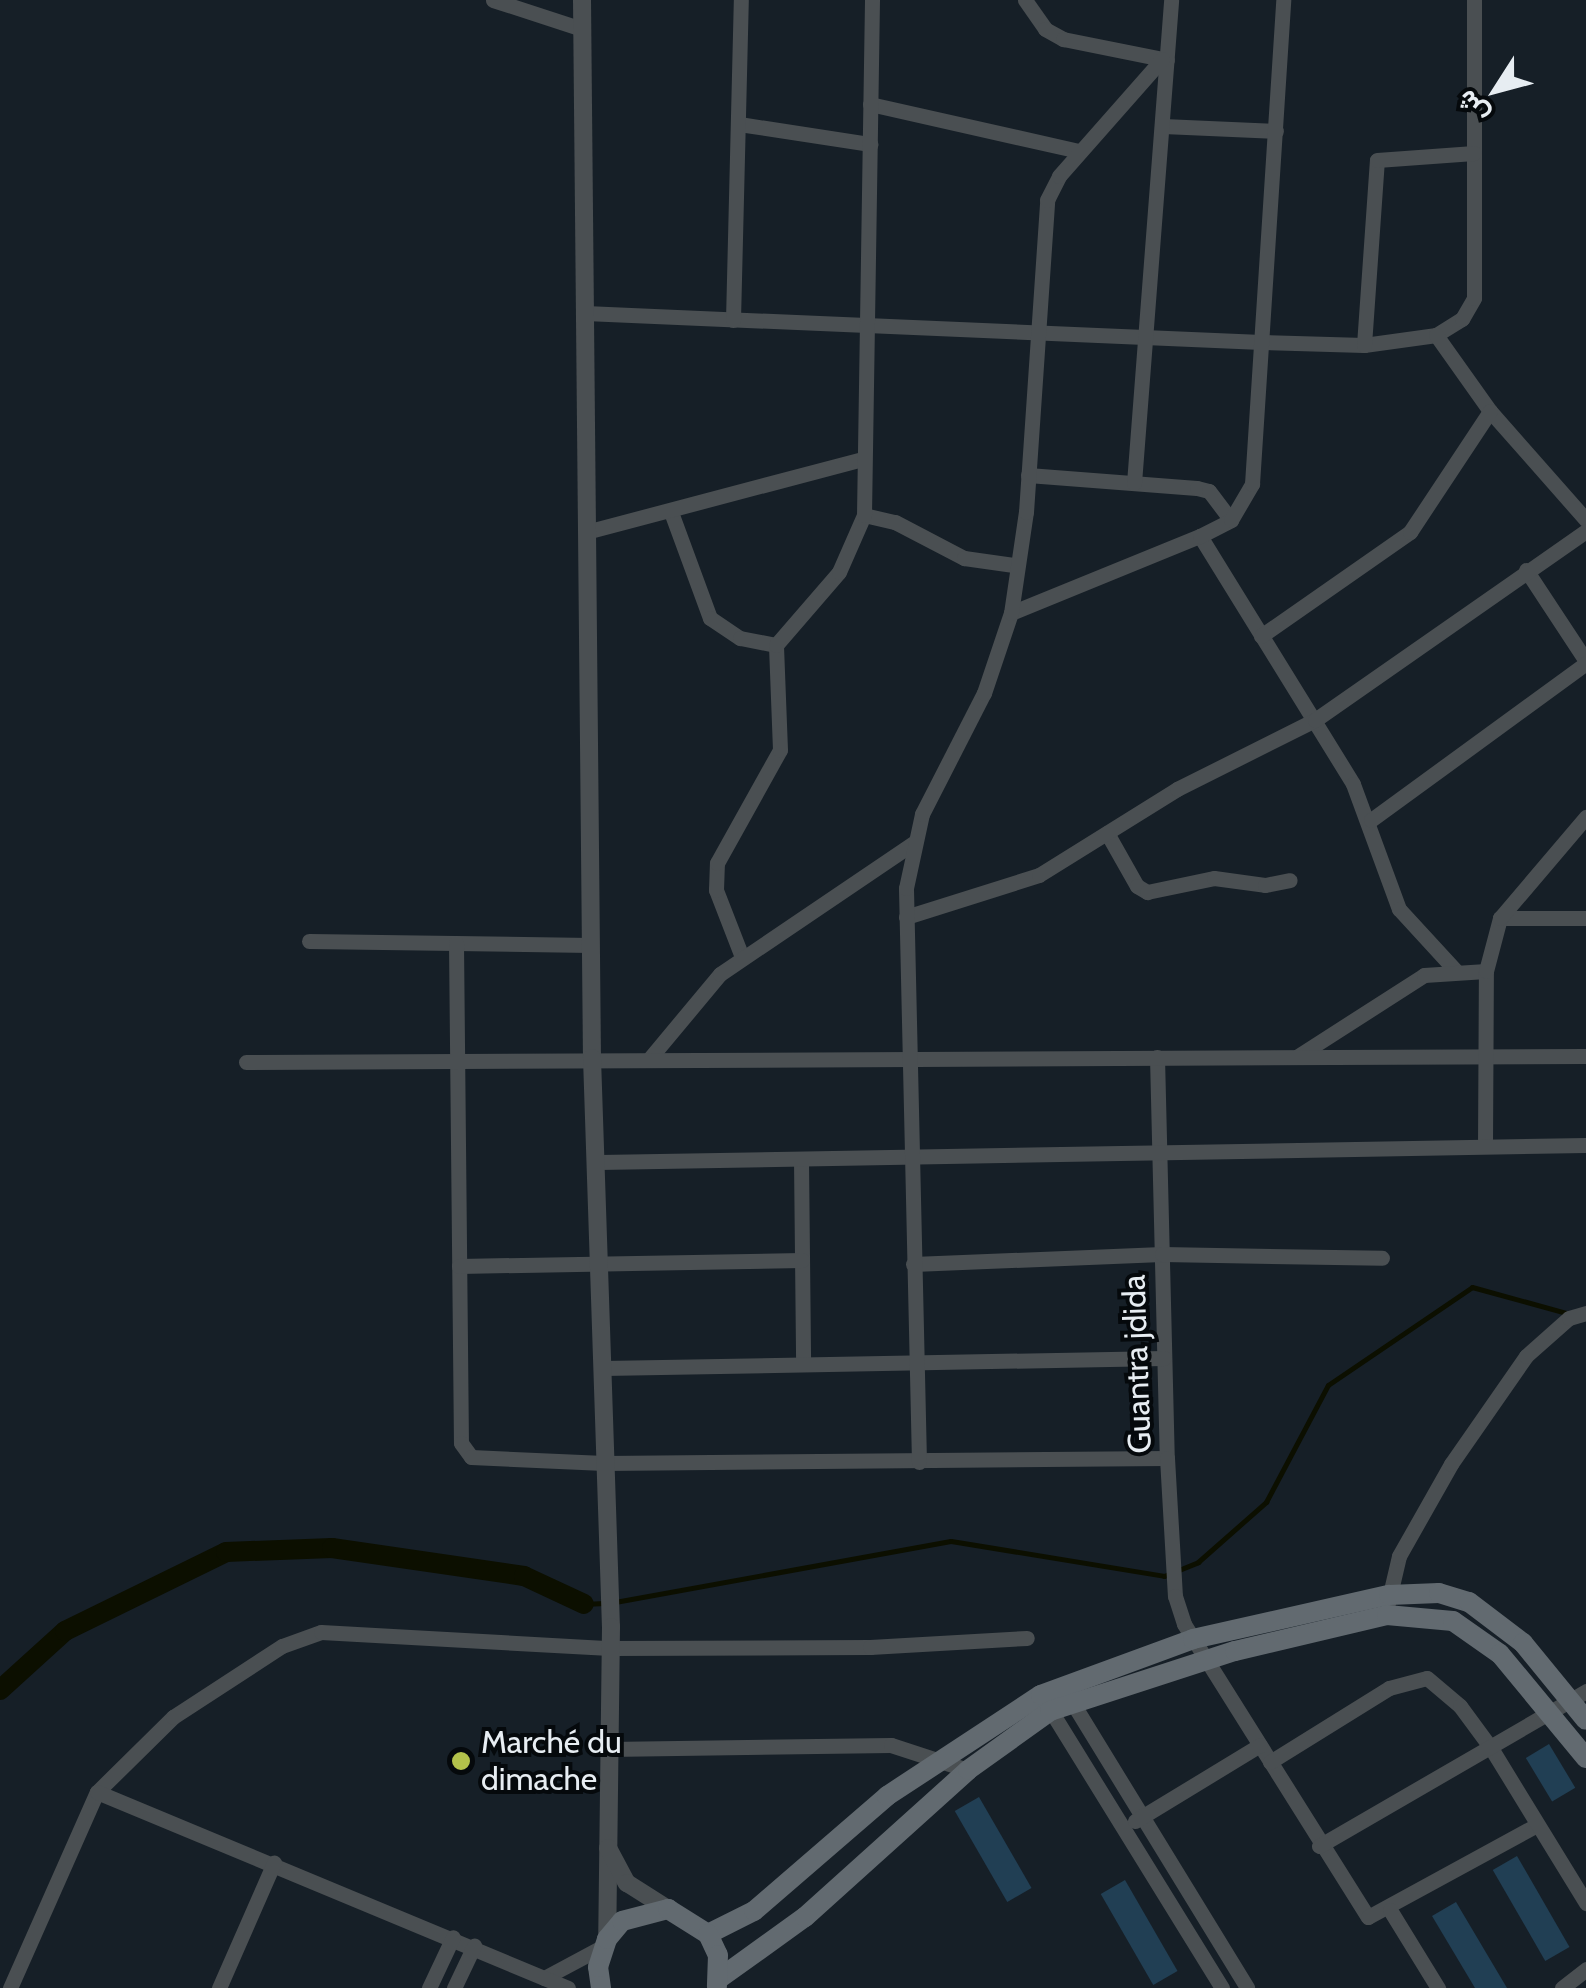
<!DOCTYPE html>
<meta charset="utf-8">
<style>
body{margin:0}
#map{position:relative;width:1586px;height:1988px;overflow:hidden;background:#161f27;font-family:Cabin,Vazirmatn,sans-serif}
div>[style]{position:absolute}
[style*='--x']{left:calc(var(--x)*1px);top:calc(var(--y)*1px);width:calc(var(--w)*1px);rotate:calc(var(--a)*1deg)}
.stream>*{height:5px;margin:-2.5px;padding:0 2.5px;transform-origin:2.5px;border-radius:2.5px;background:#0c0f00}
.canal>*{height:20px;margin:-10px;padding:0 10px;transform-origin:10px;border-radius:10px;background:#0c0f00}
.building>*{inset:0;background:#213f54;transform-origin:0 0}
.minor>*{height:15px;margin:-7.5px;padding:0 7.5px;transform-origin:7.5px;border-radius:7.5px;background:#4a4f52}
.tertiary>*{height:18px;margin:-9px;padding:0 9px;transform-origin:9px;border-radius:9px;background:#4a4f52}
.secondary>*{height:20px;margin:-10px;padding:0 10px;transform-origin:10px;border-radius:10px;background:#626a70}
.dots>*{width:28px;height:28px;translate:-50% -50%;box-sizing:border-box;border:5px solid #05090c;border-radius:50%}
span{translate:-50% -50%;white-space:nowrap;text-align:center;line-height:1.15;-webkit-text-stroke:8px #05090c;paint-order:stroke}
.street-label{font-size:32px;color:#e7edf2}
.poi-label{font-size:32px;color:#e7edf2}
.left{translate:0 -50%;text-align:left}
.north{position:absolute;left:1446px;top:40px;width:100px;height:100px;-webkit-text-stroke:8px #05090c;paint-order:stroke;rotate:234deg;font-size:28px;font-weight:700;line-height:40px;text-align:center;color:#e7edf2}
.north::after{content:'';display:block;margin:auto;width:35px;height:45px;background:#e7edf2;clip-path:polygon(50% 0,100% 100%,50% 72%,0 100%)}
</style>
<div id="map">
<div class="stream">
<i style="--x:615;--y:1602;--w:341;--a:-10.3"></i>
<i style="--x:951;--y:1541;--w:216;--a:9.3"></i>
<i style="--x:1164;--y:1576;--w:37;--a:-22"></i>
<i style="--x:1198;--y:1562;--w:91;--a:-41.4"></i>
<i style="--x:1266;--y:1502;--w:132;--a:-62.1"></i>
<i style="--x:1328;--y:1385;--w:174;--a:-34.2"></i>
<i style="--x:1472;--y:1287;--w:102;--a:15.4"></i>
<i style="--x:584;--y:1604;--w:20;--a:-3"></i>
</div>
<div class="canal">
<i style="--x:0;--y:1690;--w:88;--a:-42.2"></i>
<i style="--x:65;--y:1631;--w:179;--a:-26.1"></i>
<i style="--x:226;--y:1552;--w:106;--a:-2.2"></i>
<i style="--x:332;--y:1548;--w:194;--a:8.3"></i>
<i style="--x:524;--y:1576;--w:66;--a:25"></i>
</div>
<div class="building">
<i style="left:1549px;top:1744px;width:51px;height:27px;rotate:59deg"></i>
<i style="left:979px;top:1797px;width:105px;height:28px;rotate:60deg"></i>
<i style="left:1517px;top:1856px;width:105px;height:28px;rotate:60deg"></i>
<i style="left:1125px;top:1880px;width:105px;height:28px;rotate:60deg"></i>
<i style="clip-path:polygon(1456px 1902px,1507px 1988px,1475px 1988px,1432px 1916px)"></i>
</div>
<div class="minor">
<i style="--x:493;--y:0;--w:94;--a:18"></i>
<i style="--x:1025;--y:0;--w:35;--a:55"></i>
<i style="--x:1045;--y:29;--w:21;--a:29"></i>
<i style="--x:1063;--y:39;--w:106;--a:11.4"></i>
<i style="--x:870;--y:104;--w:214;--a:12.7"></i>
<i style="--x:739;--y:124;--w:133;--a:8.7"></i>
<i style="--x:1163;--y:126;--w:113;--a:2.5"></i>
<i style="--x:585;--y:313;--w:677;--a:2.46"></i>
<i style="--x:1261;--y:342;--w:103;--a:1.7"></i>
<i style="--x:1364;--y:345;--w:73;--a:-7.9"></i>
<i style="--x:1436;--y:335;--w:31;--a:-32"></i>
<i style="--x:1462;--y:319;--w:24;--a:-60"></i>
<i style="--x:1474;--y:298;--w:298;--a:-90"></i>
<i style="--x:733;--y:320;--w:320;--a:-88.6"></i>
<i style="--x:1436;--y:335;--w:93;--a:54.6"></i>
<i style="--x:1490;--y:411;--w:145;--a:48.6"></i>
<i style="--x:1364;--y:345;--w:185;--a:-86"></i>
<i style="--x:1377;--y:160;--w:97;--a:-4.1"></i>
<i style="--x:1028;--y:475;--w:169;--a:4.4"></i>
<i style="--x:1197;--y:488;--w:12;--a:14"></i>
<i style="--x:1209;--y:491;--w:36;--a:53"></i>
<i style="--x:1134;--y:483;--w:484;--a:-85.6"></i>
<i style="--x:671;--y:512;--w:113;--a:69.8"></i>
<i style="--x:710;--y:618;--w:36;--a:34"></i>
<i style="--x:740;--y:638;--w:37;--a:11"></i>
<i style="--x:864;--y:515;--w:32;--a:13"></i>
<i style="--x:895;--y:522;--w:78;--a:27.6"></i>
<i style="--x:964;--y:558;--w:50;--a:8"></i>
<i style="--x:586;--y:532;--w:286;--a:-14.8"></i>
<i style="--x:1200;--y:536;--w:291;--a:58.3"></i>
<i style="--x:1353;--y:784;--w:133;--a:69.8"></i>
<i style="--x:1399;--y:909;--w:84;--a:47.4"></i>
<i style="--x:1526;--y:570;--w:109;--a:56.6"></i>
<i style="--x:1011;--y:613;--w:204;--a:-22.2"></i>
<i style="--x:1200;--y:536;--w:35;--a:-27"></i>
<i style="--x:1231;--y:520;--w:42;--a:-59.7"></i>
<i style="--x:1252;--y:484;--w:485;--a:-86.3"></i>
<i style="--x:1261;--y:636;--w:182;--a:-34.9"></i>
<i style="--x:1410;--y:532;--w:145;--a:-56.5"></i>
<i style="--x:1371;--y:820;--w:266;--a:-36.1"></i>
<i style="--x:1107;--y:833;--w:61;--a:60.5"></i>
<i style="--x:1137;--y:886;--w:12;--a:31"></i>
<i style="--x:1147;--y:892;--w:68;--a:-11.8"></i>
<i style="--x:1214;--y:878;--w:51;--a:7.8"></i>
<i style="--x:1265;--y:885;--w:25;--a:-11"></i>
<i style="--x:906;--y:917;--w:139;--a:-17.5"></i>
<i style="--x:1039;--y:875;--w:163;--a:-31.9"></i>
<i style="--x:1177;--y:789;--w:154;--a:-26.6"></i>
<i style="--x:1315;--y:720;--w:330;--a:-34.9"></i>
<i style="--x:1500;--y:918;--w:86;--a:0"></i>
<i style="--x:309;--y:941;--w:282;--a:0.8"></i>
<i style="--x:456;--y:943;--w:500;--a:89.43"></i>
<i style="--x:461;--y:1443;--w:17;--a:54"></i>
<i style="--x:471;--y:1457;--w:133;--a:2.6"></i>
<i style="--x:604;--y:1463;--w:563;--a:-0.51"></i>
<i style="--x:742;--y:957;--w:72;--a:-111.2"></i>
<i style="--x:716;--y:890;--w:27;--a:-88"></i>
<i style="--x:717;--y:863;--w:129;--a:-60.9"></i>
<i style="--x:780;--y:750;--w:105;--a:-92.2"></i>
<i style="--x:776;--y:645;--w:96;--a:-49.2"></i>
<i style="--x:839;--y:572;--w:62;--a:-66.3"></i>
<i style="--x:864;--y:515;--w:515;--a:-89.11"></i>
<i style="--x:1298;--y:1056;--w:150;--a:-32.7"></i>
<i style="--x:1424;--y:975;--w:62;--a:-3.7"></i>
<i style="--x:1157;--y:1057;--w:401;--a:88.6"></i>
<i style="--x:1167;--y:1458;--w:138;--a:86.7"></i>
<i style="--x:1175;--y:1596;--w:29;--a:72"></i>
<i style="--x:1184;--y:1624;--w:346;--a:57.9"></i>
<i style="--x:1368;--y:1917;--w:192;--a:-28.6"></i>
<i style="--x:650;--y:1058;--w:109;--a:-50.2"></i>
<i style="--x:720;--y:974;--w:235;--a:-34.1"></i>
<i style="--x:246;--y:1062;--w:1340;--a:-0.26"></i>
<i style="--x:1485;--y:1146;--w:175;--a:-89.7"></i>
<i style="--x:1486;--y:971;--w:55;--a:-75.2"></i>
<i style="--x:1500;--y:918;--w:133;--a:-49.6"></i>
<i style="--x:801;--y:1160;--w:204;--a:89.4"></i>
<i style="--x:599;--y:1162;--w:987;--a:-0.99"></i>
<i style="--x:913;--y:1264;--w:249;--a:-2.3"></i>
<i style="--x:1162;--y:1254;--w:220;--a:1"></i>
<i style="--x:459;--y:1266;--w:343;--a:-1"></i>
<i style="--x:603;--y:1368;--w:561;--a:-1.02"></i>
<i style="--x:919;--y:1462;--w:574;--a:-91.3"></i>
<i style="--x:906;--y:888;--w:76;--a:-77.8"></i>
<i style="--x:922;--y:814;--w:136;--a:-62.9"></i>
<i style="--x:984;--y:693;--w:84;--a:-71.4"></i>
<i style="--x:1011;--y:613;--w:102;--a:-81.6"></i>
<i style="--x:1026;--y:512;--w:313;--a:-86.1"></i>
<i style="--x:1047;--y:200;--w:27;--a:-63"></i>
<i style="--x:1059;--y:176;--w:156;--a:-48.6"></i>
<i style="--x:1388;--y:1603;--w:48;--a:-76.8"></i>
<i style="--x:1399;--y:1556;--w:106;--a:-60.5"></i>
<i style="--x:1451;--y:1464;--w:131;--a:-55.2"></i>
<i style="--x:1526;--y:1356;--w:57;--a:-41.5"></i>
<i style="--x:1569;--y:1318;--w:18;--a:-16"></i>
<i style="--x:1069;--y:1697;--w:341;--a:58.5"></i>
<i style="--x:1046;--y:1703;--w:335;--a:58.3"></i>
<i style="--x:608;--y:1749;--w:283;--a:-0.8"></i>
<i style="--x:891;--y:1745;--w:81;--a:18"></i>
<i style="--x:1270;--y:1762;--w:140;--a:-31.9"></i>
<i style="--x:1389;--y:1688;--w:39;--a:-15"></i>
<i style="--x:1427;--y:1678;--w:43;--a:40.3"></i>
<i style="--x:1460;--y:1706;--w:52;--a:53.6"></i>
<i style="--x:1491;--y:1748;--w:182;--a:58.5"></i>
<i style="--x:97;--y:1792;--w:107;--a:-44.6"></i>
<i style="--x:173;--y:1717;--w:130;--a:-33.1"></i>
<i style="--x:282;--y:1646;--w:41;--a:-19.7"></i>
<i style="--x:321;--y:1632;--w:289;--a:3.2"></i>
<i style="--x:610;--y:1648;--w:260;--a:-0.2"></i>
<i style="--x:870;--y:1647;--w:157;--a:-3.3"></i>
<i style="--x:1135;--y:1821;--w:146;--a:-31.3"></i>
<i style="--x:1319;--y:1846;--w:309;--a:-30.1"></i>
<i style="--x:1390;--y:1910;--w:92;--a:58.4"></i>
<i style="--x:544;--y:1978;--w:66;--a:-28.1"></i>
<i style="--x:10;--y:1988;--w:214;--a:-66.1"></i>
<i style="--x:97;--y:1792;--w:510;--a:22.59"></i>
<i style="--x:219;--y:1988;--w:137;--a:-66.3"></i>
<i style="--x:429;--y:1988;--w:56;--a:-64.8"></i>
<i style="--x:454;--y:1988;--w:47;--a:-64.5"></i>
<i style="--x:1562;--y:1988;--w:31;--a:-38"></i>
</div>
<div class="tertiary">
<i style="--x:582;--y:0;--w:1058;--a:89.46"></i>
<i style="--x:592;--y:1058;--w:569;--a:88.09"></i>
<i style="--x:611;--y:1627;--w:312;--a:90.7"></i>
<i style="--x:608;--y:1848;--w:40;--a:62"></i>
<i style="--x:627;--y:1883;--w:49;--a:32.4"></i>
</div>
<div class="secondary">
<i style="--x:708;--y:1934;--w:51;--a:-26.6"></i>
<i style="--x:754;--y:1911;--w:176;--a:-40.8"></i>
<i style="--x:887;--y:1796;--w:184;--a:-33.3"></i>
<i style="--x:1041;--y:1695;--w:162;--a:-20.2"></i>
<i style="--x:1193;--y:1639;--w:201;--a:-12.7"></i>
<i style="--x:1389;--y:1595;--w:50;--a:-2.3"></i>
<i style="--x:1439;--y:1593;--w:31;--a:17"></i>
<i style="--x:1469;--y:1602;--w:68;--a:37.2"></i>
<i style="--x:1523;--y:1643;--w:99;--a:50.7"></i>
<i style="--x:720;--y:1978;--w:105;--a:-35.7"></i>
<i style="--x:805;--y:1917;--w:219;--a:-42"></i>
<i style="--x:968;--y:1770;--w:101;--a:-35.7"></i>
<i style="--x:1050;--y:1711;--w:194;--a:-18"></i>
<i style="--x:1235;--y:1651;--w:156;--a:-13.3"></i>
<i style="--x:1387;--y:1615;--w:66;--a:5.2"></i>
<i style="--x:1453;--y:1621;--w:57;--a:35.1"></i>
<i style="--x:1500;--y:1654;--w:135;--a:50.4"></i>
<i style="--x:601;--y:1988;--w:21;--a:-98"></i>
<i style="--x:598;--y:1967;--w:29;--a:-72"></i>
<i style="--x:607;--y:1939;--w:23;--a:-50"></i>
<i style="--x:622;--y:1921;--w:48;--a:-14.6"></i>
<i style="--x:668;--y:1909;--w:47;--a:32"></i>
<i style="--x:708;--y:1934;--w:23;--a:65"></i>
<i style="--x:718;--y:1955;--w:31;--a:92"></i>
</div>
<div class="dots">
<i style="left:461px;top:1761px;background:#b3c24b"></i>
</div>
<div class="street-label">
<span style="left:1137px;top:1364px;rotate:-92deg">Guantra jdida</span>
</div>
<div class="poi-label">
<span class="left" style="left:481px;top:1761px">Marché du<br>dimache</span>
</div>
<div class="north">ش</div>
</div>
